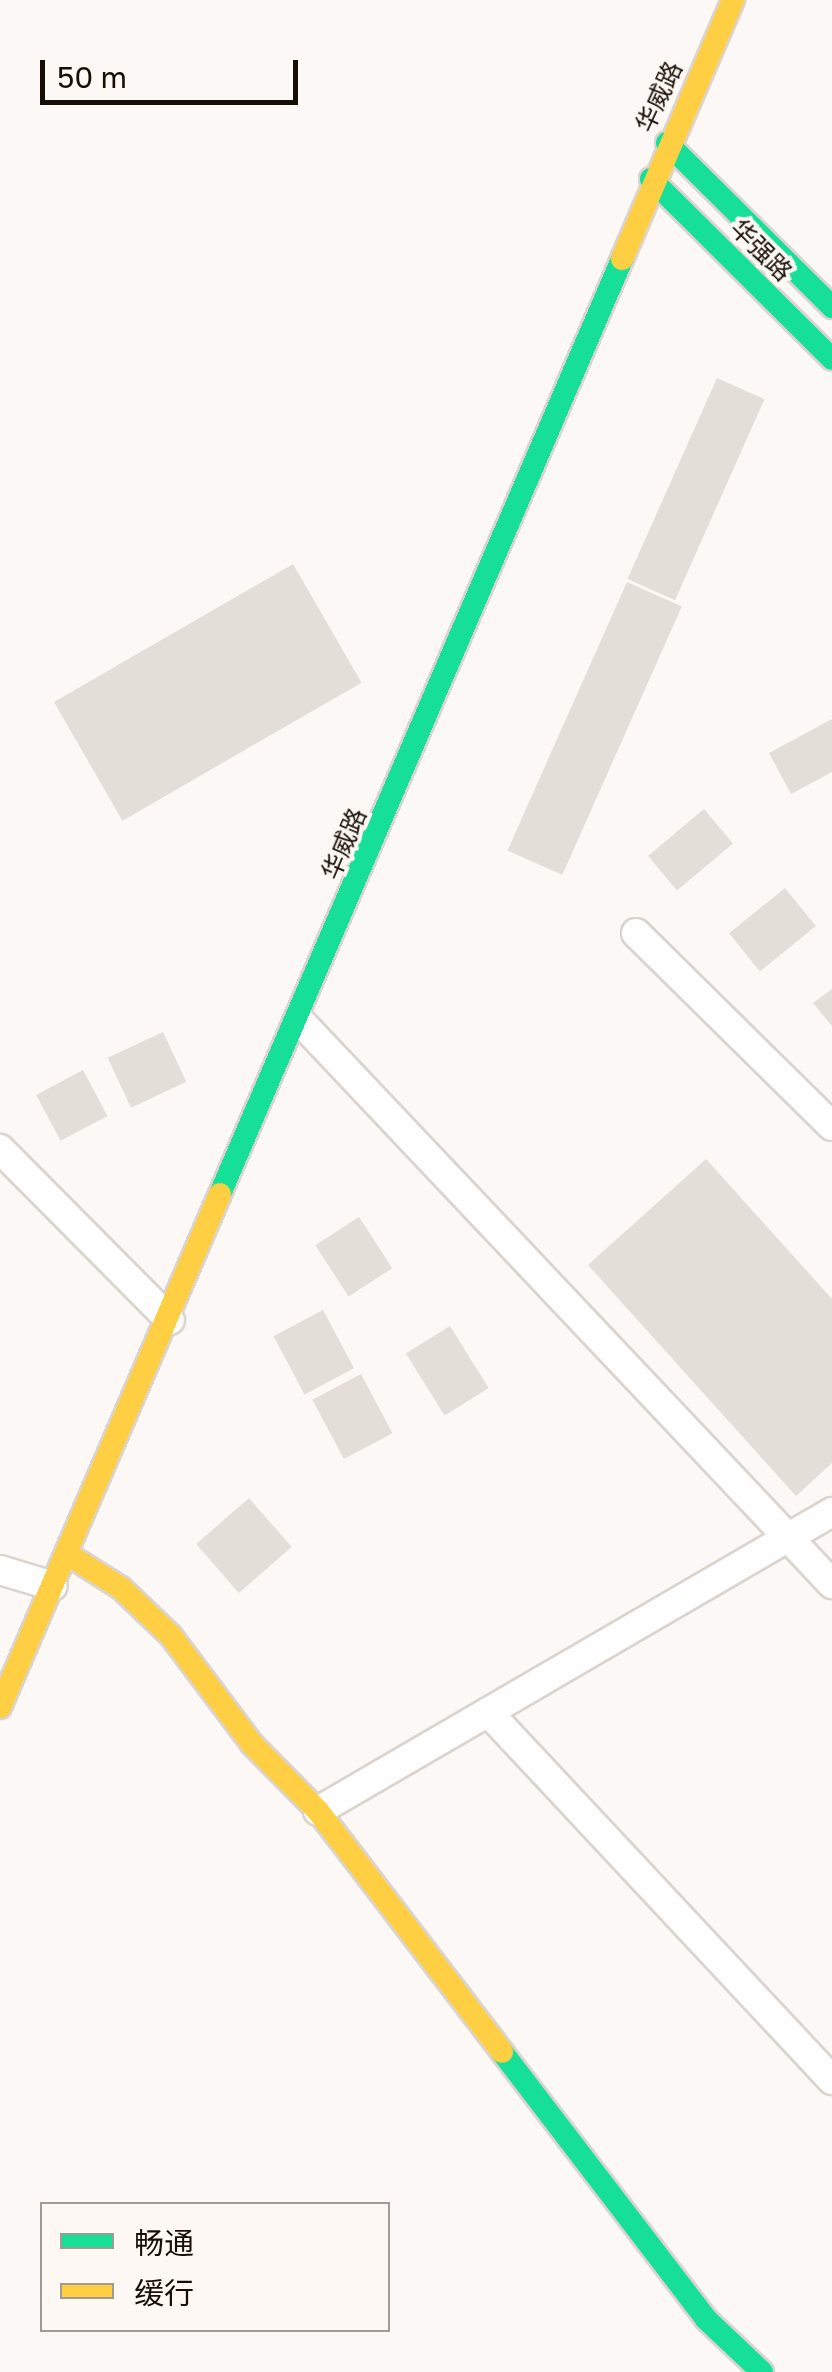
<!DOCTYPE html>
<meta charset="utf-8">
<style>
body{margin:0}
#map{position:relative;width:832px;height:2372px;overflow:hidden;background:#fbf8f5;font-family:"Golos Text","Noto Sans SC",sans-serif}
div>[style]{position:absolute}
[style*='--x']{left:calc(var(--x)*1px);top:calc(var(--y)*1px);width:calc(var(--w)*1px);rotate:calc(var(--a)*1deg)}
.building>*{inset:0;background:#e4ded8;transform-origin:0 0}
.roads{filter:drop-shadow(2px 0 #dbd4ce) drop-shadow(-2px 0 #dbd4ce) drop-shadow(0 2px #dbd4ce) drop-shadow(0 -2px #dbd4ce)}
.street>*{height:28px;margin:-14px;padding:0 14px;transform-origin:14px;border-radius:14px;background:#fefefe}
.fast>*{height:22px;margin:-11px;padding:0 11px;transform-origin:11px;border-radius:11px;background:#16e098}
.slow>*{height:22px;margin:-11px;padding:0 11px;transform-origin:11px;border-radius:11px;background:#ffcf43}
span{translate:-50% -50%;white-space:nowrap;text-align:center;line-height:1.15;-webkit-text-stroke:8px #fdf8f3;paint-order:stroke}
.street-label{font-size:25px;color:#170f06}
.legend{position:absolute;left:40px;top:2202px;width:350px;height:130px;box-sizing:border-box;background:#fdf8f3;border:2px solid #a19b94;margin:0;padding:12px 18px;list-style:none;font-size:30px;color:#170f06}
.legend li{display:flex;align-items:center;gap:20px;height:50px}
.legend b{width:50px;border:2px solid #a19b94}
.scale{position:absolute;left:40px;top:60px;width:258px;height:45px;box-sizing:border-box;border:5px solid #170f06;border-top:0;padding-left:12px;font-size:30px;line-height:35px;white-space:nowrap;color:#170f06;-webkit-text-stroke:8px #fdf8f3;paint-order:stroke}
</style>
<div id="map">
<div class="building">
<i style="left:717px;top:378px;width:52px;height:220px;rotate:24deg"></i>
<i style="left:293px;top:564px;width:137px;height:276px;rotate:60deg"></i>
<i style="left:627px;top:582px;width:60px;height:294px;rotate:24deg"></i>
<i style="clip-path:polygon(832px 719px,832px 772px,791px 794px,769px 753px)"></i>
<i style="left:704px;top:809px;width:45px;height:73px;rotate:50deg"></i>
<i style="left:785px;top:888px;width:49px;height:72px;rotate:51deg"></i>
<i style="clip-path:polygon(832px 989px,832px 1026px,813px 1003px)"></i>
<i style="left:163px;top:1032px;width:55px;height:61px;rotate:65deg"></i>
<i style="left:83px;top:1070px;width:52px;height:53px;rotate:62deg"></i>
<i style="clip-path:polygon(706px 1159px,832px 1299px,832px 1463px,796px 1496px,588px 1265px)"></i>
<i style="left:359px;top:1217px;width:61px;height:52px;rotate:57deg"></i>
<i style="left:323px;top:1310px;width:66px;height:56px;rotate:62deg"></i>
<i style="left:450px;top:1326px;width:73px;height:52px;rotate:58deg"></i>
<i style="left:361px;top:1374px;width:67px;height:55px;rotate:62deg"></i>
<i style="left:249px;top:1498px;width:65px;height:70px;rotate:49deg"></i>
</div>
<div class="roads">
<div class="street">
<i style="--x:636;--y:933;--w:275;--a:44.6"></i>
<i style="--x:300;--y:1021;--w:775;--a:46.62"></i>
<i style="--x:0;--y:1149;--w:241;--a:45.2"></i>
<i style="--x:0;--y:1570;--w:55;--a:16.8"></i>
<i style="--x:488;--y:1712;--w:504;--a:46.93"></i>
<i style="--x:318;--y:1811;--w:595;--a:-30.19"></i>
</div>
<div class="fast">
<i style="--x:667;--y:143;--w:233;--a:44.8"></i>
<i style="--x:651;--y:179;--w:255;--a:44.8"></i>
<i style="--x:220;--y:1194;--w:1018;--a:-66.73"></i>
<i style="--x:502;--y:2052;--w:336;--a:52.6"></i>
<i style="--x:706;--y:2319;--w:77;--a:43.4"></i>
</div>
<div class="slow">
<i style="--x:622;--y:259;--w:282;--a:-66.8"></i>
<i style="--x:67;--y:1554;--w:64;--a:32.2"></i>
<i style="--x:121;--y:1588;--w:69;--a:43.8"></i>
<i style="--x:171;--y:1636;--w:135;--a:53.1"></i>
<i style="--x:252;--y:1744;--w:94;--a:45.4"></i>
<i style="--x:318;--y:1811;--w:303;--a:52.6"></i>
<i style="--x:0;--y:1707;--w:558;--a:-66.79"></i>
</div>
</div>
<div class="street-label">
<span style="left:659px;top:97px;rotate:-65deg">华威路</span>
<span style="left:761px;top:250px;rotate:45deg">华强路</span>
<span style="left:344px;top:844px;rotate:-67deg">华威路</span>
</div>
<ul class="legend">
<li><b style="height:12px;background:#16e098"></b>畅通</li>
<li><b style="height:12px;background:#ffcf43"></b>缓行</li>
</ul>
<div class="scale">50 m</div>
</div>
